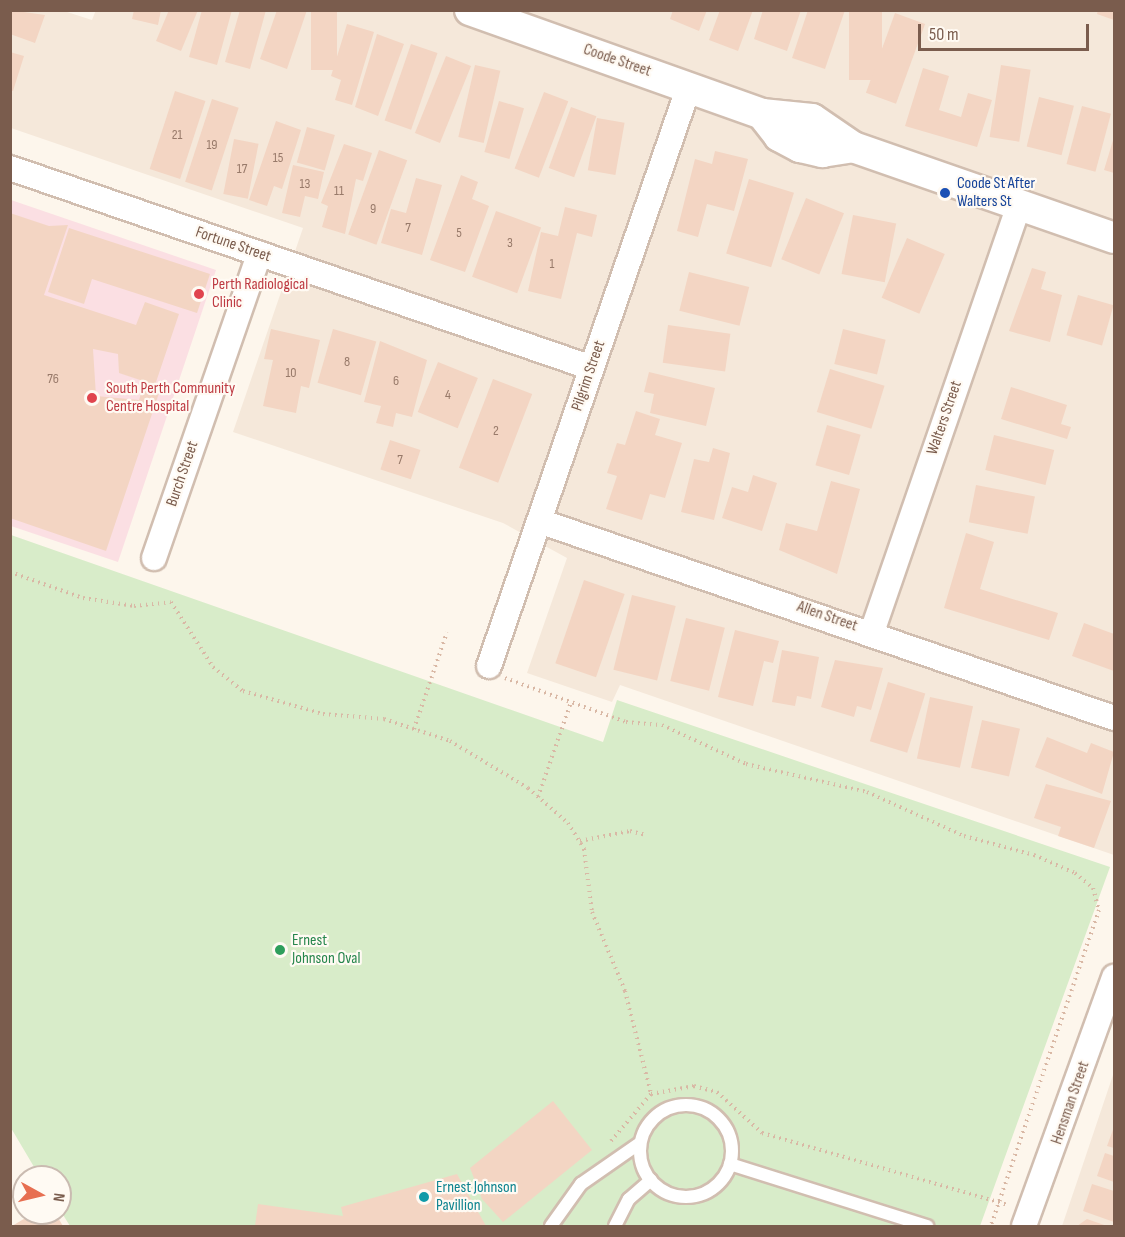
<!DOCTYPE html>
<style>
body{margin:0}
#map{position:relative;width:1125px;height:1237px;overflow:hidden;background:#fdf6ec;font-family:"Sofia Sans Condensed",sans-serif}
div>[style]{position:absolute}
[style*='--x']{left:calc(var(--x)*1px);top:calc(var(--y)*1px);width:calc(var(--w)*1px);rotate:calc(var(--a)*1deg)}
.residential>*{inset:0;background:#f5e8da}
.medical>*{inset:0;background:#fbdfe3}
.green>*{inset:0;background:#d8ecc9}
.building>*{inset:0;background:#f3d5c3;transform-origin:0 0}
.path>*{height:4px;margin-top:-2px;transform-origin:0;background:repeating-linear-gradient(90deg,#d9b8a5 0 1.5px,transparent 0 6px)}
.roads{filter:drop-shadow(2px 0 #d1beb0) drop-shadow(-2px 0 #d1beb0) drop-shadow(0 2px #d1beb0) drop-shadow(0 -2px #d1beb0)}
.service>*{height:12px;margin:-6px;padding:0 6px;transform-origin:6px;border-radius:6px;background:#fff}
.service>.ring{margin:-6px;padding:0;box-sizing:content-box;background:none;border:12px solid #fff;border-radius:50%}
.minor>*{height:24px;margin:-12px;padding:0 12px;transform-origin:12px;border-radius:12px;background:#fff}
.tertiary>*{height:30px;margin:-15px;padding:0 15px;transform-origin:15px;border-radius:15px;background:#fff}
.dots>*{width:16px;height:16px;translate:-50% -50%;box-sizing:border-box;border:3px solid #fffaf3;border-radius:50%}
span{translate:-50% -50%;white-space:nowrap;text-align:center;line-height:1.15;-webkit-text-stroke:4.5px #fffaf3;paint-order:stroke}
.number-label{font-size:14px;color:#987a6a}
.number-label span{-webkit-text-stroke-width:0}
.street-label{font-size:16px;color:#7a5c4d}
.transit-label{font-size:16px;color:#164399}
.left{translate:0 -50%;text-align:left}
.health-label{font-size:16px;color:#be3a42}
.leisure-label{font-size:16px;color:#27864d}
.culture-label{font-size:16px;color:#0d838f}
.frame{position:absolute;inset:0;border:12px solid #7a5c4d;pointer-events:none}
.north{position:absolute;left:12px;top:1165px;width:60px;height:60px;box-sizing:border-box;background:#fffaf3;border:2px solid #cabbb1;border-radius:50%;rotate:98deg;font-size:16px;font-weight:700;line-height:24px;text-align:center;color:#7a5c4d}
.north::after{content:'';display:block;margin:auto;width:21px;height:27px;background:#e76f51;clip-path:polygon(50% 0,100% 100%,50% 72%,0 100%)}
.scale{position:absolute;left:918px;top:24px;width:171px;height:27px;box-sizing:border-box;border:3px solid #7a5c4d;border-top:0;padding-left:8px;font-size:18px;line-height:21px;white-space:nowrap;color:#7a5c4d;-webkit-text-stroke:4px #fffaf3;paint-order:stroke}
</style>
<div id="map">
<div class="residential">
<i style="clip-path:polygon(96px 10px,1114px 11px,1114px 855px,620px 685px,612px 702px,527px 673px,567px 558px,503px 523px,233px 432px,303px 228px,11px 128px,11px 11px,64px 11px,92px 20px)"></i>
<i style="clip-path:polygon(1114px 1072px,1114px 1226px,1062px 1226px,1080px 1173px)"></i>
</div>
<div class="medical">
<i style="clip-path:polygon(11px 200px,216px 270px,118px 562px,11px 526px)"></i>
</div>
<div class="green">
<i style="clip-path:polygon(11px 535px,603px 742px,617px 700px,1110px 867px,980px 1226px,70px 1226px,60px 1210px,60px 1177px,40px 1177px,11px 1128px)"></i>
</div>
<div class="building">
<i style="clip-path:polygon(10px 10px,45px 15px,35px 43px,10px 34px)"></i>
<i style="clip-path:polygon(134px 10px,161px 10px,158px 25px,132px 19px)"></i>
<i style="clip-path:polygon(169px 10px,198px 10px,181px 51px,156px 41px)"></i>
<i style="clip-path:polygon(202px 10px,232px 10px,217px 65px,189px 57px)"></i>
<i style="clip-path:polygon(240px 10px,266px 10px,250px 69px,225px 62px)"></i>
<i style="clip-path:polygon(277px 10px,307px 10px,287px 69px,260px 59px)"></i>
<i style="left:311px;top:10px;width:26px;height:60px"></i>
<i style="clip-path:polygon(673px 10px,707px 10px,699px 31px,670px 19px)"></i>
<i style="clip-path:polygon(720px 10px,753px 10px,738px 51px,709px 40px)"></i>
<i style="clip-path:polygon(763px 10px,801px 10px,787px 51px,754px 39px)"></i>
<i style="clip-path:polygon(808px 10px,845px 10px,825px 69px,792px 58px)"></i>
<i style="left:849px;top:10px;width:33px;height:70px"></i>
<i style="clip-path:polygon(1098px 10px,1114px 10px,1114px 20px,1097px 14px)"></i>
<i style="left:895px;top:13px;width:32px;height:85px;rotate:20deg"></i>
<i style="clip-path:polygon(347px 24px,374px 32px,352px 105px,335px 100px,341px 80px,331px 76px)"></i>
<i style="clip-path:polygon(377px 34px,404px 44px,378px 116px,355px 107px)"></i>
<i style="left:411px;top:44px;width:28px;height:81px;rotate:19deg"></i>
<i style="clip-path:polygon(10px 52px,24px 56px,13px 91px,10px 90px)"></i>
<i style="left:446px;top:56px;width:27px;height:83px;rotate:22deg"></i>
<i style="left:475px;top:65px;width:26px;height:74px;rotate:13deg"></i>
<i style="left:1001px;top:65px;width:30px;height:73px;rotate:9deg"></i>
<i style="clip-path:polygon(923px 68px,949px 76px,939px 110px,961px 117px,968px 93px,992px 100px,977px 147px,905px 126px)"></i>
<i style="left:175px;top:91px;width:32px;height:82px;rotate:18deg"></i>
<i style="left:544px;top:92px;width:26px;height:82px;rotate:21deg"></i>
<i style="left:1039px;top:97px;width:36px;height:51px;rotate:14deg"></i>
<i style="left:212px;top:99px;width:28px;height:87px;rotate:18deg"></i>
<i style="left:499px;top:101px;width:26px;height:53px;rotate:16deg"></i>
<i style="left:1082px;top:106px;width:30px;height:60px;rotate:15deg"></i>
<i style="left:571px;top:107px;width:27px;height:65px;rotate:20deg"></i>
<i style="left:597px;top:118px;width:28px;height:53px;rotate:10deg"></i>
<i style="clip-path:polygon(276px 121px,301px 130px,282px 189px,274px 186px,267px 206px,249px 200px)"></i>
<i style="left:307px;top:127px;width:29px;height:37px;rotate:16deg"></i>
<i style="clip-path:polygon(1114px 137px,1114px 173px,1104px 170px)"></i>
<i style="left:234px;top:139px;width:25px;height:56px;rotate:11deg"></i>
<i style="clip-path:polygon(344px 144px,372px 153px,363px 181px,356px 179px,345px 234px,322px 227px,328px 206px,321px 203px)"></i>
<i style="left:379px;top:150px;width:30px;height:90px;rotate:20deg"></i>
<i style="clip-path:polygon(715px 151px,748px 159px,734px 211px,707px 204px,698px 237px,677px 231px,695px 159px,712px 164px)"></i>
<i style="clip-path:polygon(293px 165px,324px 172px,318px 199px,305px 196px,300px 217px,282px 213px)"></i>
<i style="clip-path:polygon(461px 175px,478px 182px,472px 199px,489px 206px,465px 272px,430px 260px)"></i>
<i style="clip-path:polygon(416px 178px,442px 185px,422px 255px,381px 243px,391px 209px,406px 213px)"></i>
<i style="left:749px;top:179px;width:47px;height:78px;rotate:17deg"></i>
<i style="left:806px;top:198px;width:41px;height:66px;rotate:22deg"></i>
<i style="clip-path:polygon(565px 207px,597px 215px,592px 237px,577px 233px,561px 299px,528px 291px,541px 232px,558px 236px)"></i>
<i style="left:496px;top:211px;width:48px;height:70px;rotate:20deg"></i>
<i style="clip-path:polygon(10px 213px,49px 226px,68px 225px,44px 295px,136px 325px,145px 302px,179px 314px,155px 385px,119px 373px,118px 354px,93px 349px,96px 396px,139px 400px,143px 387px,159px 393px,106px 551px,10px 518px)"></i>
<i style="left:853px;top:215px;width:44px;height:60px;rotate:11deg"></i>
<i style="clip-path:polygon(69px 228px,210px 274px,197px 313px,92px 279px,84px 304px,48px 292px)"></i>
<i style="left:907px;top:238px;width:41px;height:65px;rotate:23deg"></i>
<i style="clip-path:polygon(1032px 268px,1046px 272px,1041px 289px,1062px 295px,1050px 342px,1009px 331px)"></i>
<i style="left:689px;top:272px;width:62px;height:40px;rotate:14deg"></i>
<i style="left:1078px;top:295px;width:37px;height:42px;rotate:16deg"></i>
<i style="left:668px;top:325px;width:63px;height:38px;rotate:8deg"></i>
<i style="clip-path:polygon(271px 329px,320px 340px,309px 388px,301px 386px,296px 413px,263px 406px,273px 360px,264px 359px)"></i>
<i style="left:333px;top:329px;width:45px;height:56px;rotate:16deg"></i>
<i style="left:843px;top:329px;width:44px;height:36px;rotate:14deg"></i>
<i style="clip-path:polygon(380px 341px,427px 360px,412px 417px,396px 413px,393px 427px,376px 423px,381px 406px,364px 402px)"></i>
<i style="left:438px;top:362px;width:43px;height:54px;rotate:22deg"></i>
<i style="left:830px;top:369px;width:57px;height:45px;rotate:17deg"></i>
<i style="clip-path:polygon(649px 372px,715px 388px,706px 426px,650px 413px,654px 394px,644px 392px)"></i>
<i style="left:493px;top:379px;width:42px;height:95px;rotate:21deg"></i>
<i style="clip-path:polygon(1011px 387px,1067px 405px,1061px 424px,1071px 427px,1067px 439px,1001px 419px)"></i>
<i style="clip-path:polygon(636px 411px,660px 419px,655px 435px,682px 443px,665px 498px,650px 494px,642px 520px,606px 509px,617px 476px,607px 473px,617px 443px,625px 445px)"></i>
<i style="left:827px;top:425px;width:35px;height:42px;rotate:16deg"></i>
<i style="left:994px;top:435px;width:62px;height:36px;rotate:14deg"></i>
<i style="left:390px;top:440px;width:32px;height:31px;rotate:18deg"></i>
<i style="clip-path:polygon(713px 448px,730px 453px,714px 520px,681px 512px,694px 459px,709px 462px)"></i>
<i style="clip-path:polygon(753px 475px,777px 483px,762px 531px,722px 518px,732px 487px,748px 492px)"></i>
<i style="clip-path:polygon(831px 481px,860px 489px,837px 574px,779px 550px,786px 523px,817px 531px)"></i>
<i style="left:976px;top:485px;width:60px;height:38px;rotate:11deg"></i>
<i style="clip-path:polygon(966px 533px,994px 542px,980px 589px,1058px 613px,1049px 640px,944px 608px)"></i>
<i style="left:584px;top:580px;width:43px;height:88px;rotate:19deg"></i>
<i style="left:632px;top:595px;width:45px;height:77px;rotate:14deg"></i>
<i style="left:686px;top:618px;width:40px;height:65px;rotate:14deg"></i>
<i style="clip-path:polygon(1084px 623px,1114px 634px,1114px 671px,1072px 656px)"></i>
<i style="clip-path:polygon(735px 630px,779px 641px,773px 663px,764px 661px,753px 706px,718px 697px)"></i>
<i style="clip-path:polygon(782px 650px,819px 657px,811px 699px,797px 696px,795px 706px,772px 702px)"></i>
<i style="clip-path:polygon(835px 660px,883px 668px,871px 710px,857px 706px,854px 717px,821px 707px)"></i>
<i style="left:888px;top:682px;width:39px;height:62px;rotate:17deg"></i>
<i style="left:930px;top:697px;width:44px;height:63px;rotate:12deg"></i>
<i style="left:982px;top:720px;width:39px;height:49px;rotate:13deg"></i>
<i style="clip-path:polygon(1047px 737px,1087px 753px,1091px 743px,1114px 752px,1102px 794px,1035px 767px)"></i>
<i style="clip-path:polygon(1046px 784px,1111px 801px,1094px 848px,1058px 836px,1061px 827px,1034px 818px)"></i>
<i style="clip-path:polygon(553px 1101px,592px 1150px,503px 1222px,482px 1199px,470px 1168px)"></i>
<i style="clip-path:polygon(1114px 1127px,1114px 1148px,1107px 1146px)"></i>
<i style="clip-path:polygon(1105px 1153px,1114px 1156px,1114px 1182px,1097px 1176px)"></i>
<i style="clip-path:polygon(457px 1174px,486px 1226px,255px 1226px,258px 1204px,343px 1216px,341px 1207px)"></i>
<i style="clip-path:polygon(1092px 1184px,1114px 1191px,1114px 1222px,1083px 1211px)"></i>
<i style="clip-path:polygon(34px 1213px,55px 1213px,63px 1226px,12px 1226px)"></i>
<i style="clip-path:polygon(1087px 1219px,1107px 1226px,1077px 1226px)"></i>
</div>
<div class="path">
<i style="--x:10;--y:572;--w:77;--a:19.6"></i>
<i style="--x:83;--y:598;--w:52;--a:8.9"></i>
<i style="--x:134;--y:606;--w:37;--a:-6"></i>
<i style="--x:171;--y:602;--w:77;--a:57.1"></i>
<i style="--x:213;--y:667;--w:38;--a:39"></i>
<i style="--x:243;--y:691;--w:83;--a:16"></i>
<i style="--x:323;--y:714;--w:61;--a:4.7"></i>
<i style="--x:384;--y:719;--w:70;--a:18.4"></i>
<i style="--x:450;--y:741;--w:91;--a:31.1"></i>
<i style="--x:528;--y:788;--w:53;--a:41.2"></i>
<i style="--x:568;--y:823;--w:31;--a:58"></i>
<i style="--x:584;--y:849;--w:64;--a:82.8"></i>
<i style="--x:592;--y:912;--w:86;--a:67.3"></i>
<i style="--x:625;--y:991;--w:106;--a:75.8"></i>
<i style="--x:651;--y:1094;--w:44;--a:-10.5"></i>
<i style="--x:694;--y:1086;--w:24;--a:15"></i>
<i style="--x:717;--y:1092;--w:61;--a:42.3"></i>
<i style="--x:762;--y:1133;--w:257;--a:16.3"></i>
<i style="--x:505;--y:678;--w:129;--a:20"></i>
<i style="--x:626;--y:722;--w:36;--a:5"></i>
<i style="--x:662;--y:725;--w:93;--a:24.9"></i>
<i style="--x:746;--y:764;--w:124;--a:13"></i>
<i style="--x:867;--y:792;--w:107;--a:24.4"></i>
<i style="--x:964;--y:836;--w:73;--a:15.2"></i>
<i style="--x:1034;--y:855;--w:45;--a:23.7"></i>
<i style="--x:1075;--y:873;--w:23;--a:40"></i>
<i style="--x:1093;--y:888;--w:23;--a:75"></i>
<i style="--x:1099;--y:910;--w:334;--a:108.9"></i>
<i style="--x:414;--y:729;--w:102;--a:-71.2"></i>
<i style="--x:538;--y:797;--w:101;--a:-70.8"></i>
<i style="--x:580;--y:841;--w:51;--a:-11.3"></i>
<i style="--x:630;--y:831;--w:16;--a:14"></i>
<i style="--x:611;--y:1141;--w:62;--a:-49.6"></i>
</div>
<div class="roads">
<div class="service">
<i class="ring" style="left:640px;top:1105px;width:80px;height:80px"></i>
<i style="--x:730;--y:1164;--w:207;--a:17.5"></i>
<i style="--x:551;--y:1226;--w:52;--a:-54.5"></i>
<i style="--x:581;--y:1184;--w:72;--a:-34.8"></i>
<i style="--x:615;--y:1226;--w:30;--a:-63"></i>
<i style="--x:629;--y:1199;--w:29;--a:-41"></i>
</div>
<div class="minor">
<i style="--x:10;--y:168;--w:615;--a:18.96"></i>
<i style="--x:539;--y:521;--w:608;--a:18.91"></i>
<i style="--x:154;--y:558;--w:322;--a:-70.9"></i>
<i style="--x:872;--y:632;--w:453;--a:-71"></i>
<i style="--x:489;--y:666;--w:614;--a:-70.97"></i>
<i style="--x:1024;--y:1226;--w:265;--a:-70.1"></i>
</div>
<div class="tertiary">
<i style="--x:470;--y:10;--w:310;--a:19.6"></i>
<i style="--x:762;--y:114;--w:50;--a:5.7"></i>
<i style="--x:812;--y:119;--w:50;--a:34.3"></i>
<i style="--x:853;--y:147;--w:276;--a:19.2"></i>
<i style="--x:762;--y:114;--w:28;--a:52"></i>
<i style="--x:779;--y:136;--w:24;--a:28"></i>
<i style="--x:800;--y:147;--w:23;--a:13"></i>
<i style="--x:822;--y:152;--w:31;--a:-9"></i>
</div>
</div>
<div class="dots">
<i style="left:945px;top:193px;background:#1a4fb4"></i>
<i style="left:199px;top:294px;background:#e0444e"></i>
<i style="left:92px;top:398px;background:#e0444e"></i>
<i style="left:280px;top:950px;background:#2e9e5b"></i>
<i style="left:424px;top:1197px;background:#0f9aa8"></i>
</div>
<div class="number-label">
<span style="left:177px;top:135px">21</span>
<span style="left:212px;top:145px">19</span>
<span style="left:278px;top:158px">15</span>
<span style="left:242px;top:169px">17</span>
<span style="left:305px;top:184px">13</span>
<span style="left:339px;top:191px">11</span>
<span style="left:373px;top:209px">9</span>
<span style="left:408px;top:228px">7</span>
<span style="left:459px;top:233px">5</span>
<span style="left:510px;top:243px">3</span>
<span style="left:552px;top:264px">1</span>
<span style="left:347px;top:362px">8</span>
<span style="left:291px;top:373px">10</span>
<span style="left:53px;top:379px">76</span>
<span style="left:396px;top:381px">6</span>
<span style="left:448px;top:395px">4</span>
<span style="left:496px;top:431px">2</span>
<span style="left:400px;top:460px">7</span>
</div>
<div class="street-label">
<span style="left:617px;top:61px;rotate:19deg">Coode Street</span>
<span style="left:233px;top:245px;rotate:19deg">Fortune Street</span>
<span style="left:589px;top:376px;rotate:-71deg">Pilgrim Street</span>
<span style="left:945px;top:418px;rotate:-71deg">Walters Street</span>
<span style="left:183px;top:474px;rotate:-71deg">Burch Street</span>
<span style="left:827px;top:617px;rotate:19deg">Allen Street</span>
<span style="left:1071px;top:1103px;rotate:-71deg">Hensman Street</span>
</div>
<div class="transit-label">
<span class="left" style="left:957px;top:193px">Coode St After<br>Walters St</span>
</div>
<div class="health-label">
<span class="left" style="left:212px;top:294px">Perth Radiological<br>Clinic</span>
<span class="left" style="left:106px;top:398px">South Perth Community<br>Centre Hospital</span>
</div>
<div class="leisure-label">
<span class="left" style="left:292px;top:950px">Ernest<br>Johnson Oval</span>
</div>
<div class="culture-label">
<span class="left" style="left:436px;top:1197px">Ernest Johnson<br>Pavillion</span>
</div>
<div class="frame"></div>
<div class="north">N</div>
<div class="scale">50 m</div>
</div>
